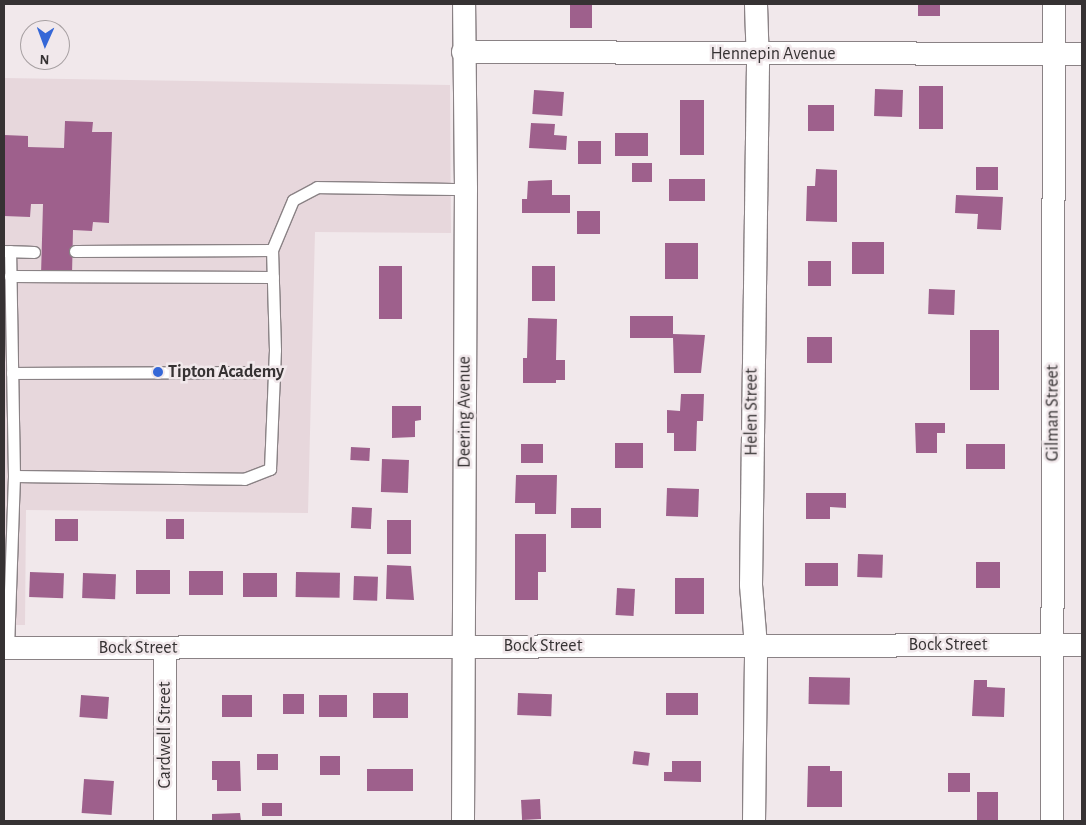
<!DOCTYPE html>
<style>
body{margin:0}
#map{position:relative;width:1086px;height:825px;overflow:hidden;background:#f1e8eb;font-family:"Alegreya Sans",sans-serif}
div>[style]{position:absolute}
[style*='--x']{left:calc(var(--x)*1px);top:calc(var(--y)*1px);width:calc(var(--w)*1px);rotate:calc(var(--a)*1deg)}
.built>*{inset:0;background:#e7d7dc}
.building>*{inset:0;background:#9e608c;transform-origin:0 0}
.roads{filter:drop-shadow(1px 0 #8a8285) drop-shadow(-1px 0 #8a8285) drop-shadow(0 1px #8a8285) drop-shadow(0 -1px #8a8285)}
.service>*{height:11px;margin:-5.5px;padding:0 5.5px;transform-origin:5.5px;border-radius:5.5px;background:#fff}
.minor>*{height:22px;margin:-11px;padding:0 11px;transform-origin:11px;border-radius:11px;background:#fff}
.dots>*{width:14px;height:14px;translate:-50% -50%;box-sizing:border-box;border:2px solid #f1e8eb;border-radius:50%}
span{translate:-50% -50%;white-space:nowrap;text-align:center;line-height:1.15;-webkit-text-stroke:5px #f1e8eb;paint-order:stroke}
.street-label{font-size:18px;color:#363233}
.poi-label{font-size:18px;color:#363233;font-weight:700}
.left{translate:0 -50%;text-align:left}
.frame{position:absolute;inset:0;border:5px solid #363233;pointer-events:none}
.north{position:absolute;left:20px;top:20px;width:50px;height:50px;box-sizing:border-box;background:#f1e8eb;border:1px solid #a69fa1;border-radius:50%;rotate:182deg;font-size:14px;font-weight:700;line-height:20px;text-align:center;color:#363233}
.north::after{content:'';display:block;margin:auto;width:18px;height:22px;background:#3567d7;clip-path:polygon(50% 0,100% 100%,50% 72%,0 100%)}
</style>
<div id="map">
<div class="built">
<i style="clip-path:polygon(4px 78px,450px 85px,451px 233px,315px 232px,308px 513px,26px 510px,25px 625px,4px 625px)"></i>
</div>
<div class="building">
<i style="left:570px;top:4px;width:22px;height:24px"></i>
<i style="left:918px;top:4px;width:22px;height:12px"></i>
<i style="left:919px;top:86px;width:24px;height:43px"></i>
<i style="left:875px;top:89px;width:28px;height:27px;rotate:2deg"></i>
<i style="left:534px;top:90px;width:30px;height:24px;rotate:4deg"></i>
<i style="left:680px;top:100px;width:24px;height:55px"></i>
<i style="left:808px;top:105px;width:26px;height:26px"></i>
<i style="clip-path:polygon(65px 121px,93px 122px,92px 132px,112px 132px,109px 223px,93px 222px,92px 231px,73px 230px,72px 275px,41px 275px,43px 204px,31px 204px,30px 217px,4px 216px,4px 135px,28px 136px,28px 147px,64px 148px)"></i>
<i style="clip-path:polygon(531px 123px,555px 124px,554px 135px,567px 136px,566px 150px,529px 148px)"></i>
<i style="left:615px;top:133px;width:33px;height:23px"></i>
<i style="left:578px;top:141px;width:23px;height:23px"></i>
<i style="left:632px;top:163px;width:20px;height:19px"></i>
<i style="left:998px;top:167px;width:23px;height:22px;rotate:90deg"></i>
<i style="clip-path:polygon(816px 169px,837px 170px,837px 222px,806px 221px,807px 186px,815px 186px)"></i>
<i style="left:669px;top:179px;width:36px;height:22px"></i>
<i style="clip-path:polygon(552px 180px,552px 195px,570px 195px,570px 213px,522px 213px,522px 199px,527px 199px,528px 181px)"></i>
<i style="clip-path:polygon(956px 195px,1003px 197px,1001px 230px,977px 229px,978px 214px,955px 213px)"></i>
<i style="left:577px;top:211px;width:23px;height:23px"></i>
<i style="left:852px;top:242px;width:32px;height:32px"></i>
<i style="left:665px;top:243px;width:33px;height:36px"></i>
<i style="left:808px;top:261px;width:23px;height:25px"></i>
<i style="left:402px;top:266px;width:53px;height:23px;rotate:90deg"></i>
<i style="left:532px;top:266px;width:23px;height:35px"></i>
<i style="left:929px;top:289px;width:26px;height:25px;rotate:2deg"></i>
<i style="clip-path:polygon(630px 316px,673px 316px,673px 334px,705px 335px,701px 373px,674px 373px,673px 338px,630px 338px)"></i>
<i style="clip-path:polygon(528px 318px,557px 319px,556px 360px,565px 360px,565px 380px,556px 380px,556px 383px,523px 383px,523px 358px,527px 358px)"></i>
<i style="left:970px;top:330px;width:29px;height:60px"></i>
<i style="left:807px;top:337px;width:25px;height:26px"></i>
<i style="clip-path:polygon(681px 394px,704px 394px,703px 421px,697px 421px,696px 451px,674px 451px,674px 433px,667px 433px,667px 410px,680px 411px)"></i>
<i style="clip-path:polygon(392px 406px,421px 406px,421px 420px,415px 421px,415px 437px,392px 438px)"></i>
<i style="clip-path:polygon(915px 423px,945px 423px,945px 433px,937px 433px,937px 453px,916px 453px)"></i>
<i style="left:615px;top:443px;width:28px;height:25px"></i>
<i style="left:521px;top:444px;width:22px;height:19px"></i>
<i style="left:966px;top:444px;width:39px;height:25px"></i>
<i style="left:351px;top:447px;width:19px;height:13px;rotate:3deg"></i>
<i style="left:382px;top:459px;width:27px;height:33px;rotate:2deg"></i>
<i style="clip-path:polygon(516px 475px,557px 475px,556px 514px,535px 514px,535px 503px,515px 503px)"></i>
<i style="left:667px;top:488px;width:32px;height:28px;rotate:2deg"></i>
<i style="clip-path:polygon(806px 493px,846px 493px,846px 508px,830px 507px,830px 519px,806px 519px)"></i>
<i style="left:352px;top:507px;width:20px;height:21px;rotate:3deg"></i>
<i style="left:571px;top:508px;width:30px;height:20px"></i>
<i style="left:55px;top:519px;width:23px;height:22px"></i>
<i style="left:166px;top:519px;width:18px;height:20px"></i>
<i style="left:387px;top:520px;width:24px;height:34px"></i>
<i style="clip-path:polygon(515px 534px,546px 534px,546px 572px,538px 572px,538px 600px,515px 600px)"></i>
<i style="left:858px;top:554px;width:25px;height:23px;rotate:2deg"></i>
<i style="left:976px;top:562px;width:24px;height:26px"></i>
<i style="left:805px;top:563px;width:33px;height:23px"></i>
<i style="clip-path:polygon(387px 565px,411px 566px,414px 600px,386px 599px)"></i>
<i style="left:136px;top:570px;width:34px;height:24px"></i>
<i style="left:189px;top:571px;width:34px;height:24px"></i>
<i style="left:30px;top:572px;width:34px;height:25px;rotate:2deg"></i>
<i style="left:296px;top:572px;width:44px;height:25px;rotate:1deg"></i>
<i style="left:83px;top:573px;width:33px;height:25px;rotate:2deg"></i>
<i style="left:243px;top:573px;width:34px;height:24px"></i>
<i style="left:354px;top:576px;width:24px;height:24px;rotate:2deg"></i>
<i style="left:675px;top:578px;width:29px;height:36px"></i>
<i style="left:617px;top:588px;width:18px;height:27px;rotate:3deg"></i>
<i style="left:809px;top:677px;width:41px;height:27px;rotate:1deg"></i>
<i style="clip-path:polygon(974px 680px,987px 680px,987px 687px,1005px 688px,1004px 717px,972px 716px)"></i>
<i style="left:408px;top:693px;width:25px;height:35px;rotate:90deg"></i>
<i style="left:518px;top:693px;width:34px;height:22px;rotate:2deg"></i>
<i style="left:666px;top:693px;width:32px;height:22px"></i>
<i style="left:283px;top:694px;width:21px;height:20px"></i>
<i style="left:81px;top:695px;width:28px;height:22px;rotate:4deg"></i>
<i style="left:222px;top:695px;width:30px;height:22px"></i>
<i style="left:319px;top:695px;width:28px;height:22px"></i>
<i style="left:634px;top:751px;width:16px;height:13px;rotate:7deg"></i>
<i style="left:257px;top:754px;width:21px;height:16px"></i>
<i style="left:320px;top:756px;width:20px;height:19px"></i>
<i style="clip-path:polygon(212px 761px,240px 761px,241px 791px,217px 791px,217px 780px,212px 780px)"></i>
<i style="clip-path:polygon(672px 761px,701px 761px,701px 782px,664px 781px,664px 772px,672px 772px)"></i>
<i style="clip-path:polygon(808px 766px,830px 766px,830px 771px,842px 771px,842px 807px,807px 807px)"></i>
<i style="left:367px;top:769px;width:46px;height:22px"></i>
<i style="left:948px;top:773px;width:22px;height:19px"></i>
<i style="left:84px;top:779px;width:30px;height:34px;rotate:4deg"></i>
<i style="left:977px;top:792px;width:21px;height:29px"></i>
<i style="left:540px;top:799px;width:20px;height:19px;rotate:87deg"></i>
<i style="left:262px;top:803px;width:20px;height:13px"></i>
<i style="clip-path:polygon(240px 813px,241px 821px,212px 821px,212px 814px)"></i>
</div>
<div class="roads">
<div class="service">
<i style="--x:4;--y:251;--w:30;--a:2"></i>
<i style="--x:75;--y:251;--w:197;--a:-0.3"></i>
<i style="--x:10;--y:276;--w:263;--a:0.2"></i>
<i style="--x:12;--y:373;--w:262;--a:-0.2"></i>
<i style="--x:14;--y:476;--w:230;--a:0.7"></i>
<i style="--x:244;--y:479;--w:28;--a:-21"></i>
<i style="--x:270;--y:469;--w:119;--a:-87.6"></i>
<i style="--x:275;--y:350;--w:100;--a:-91.7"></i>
<i style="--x:272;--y:250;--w:54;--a:-67.2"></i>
<i style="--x:293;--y:200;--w:27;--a:-28"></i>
<i style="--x:317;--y:187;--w:149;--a:0.8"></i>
<i style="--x:8;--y:648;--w:172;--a:-88"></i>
<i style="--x:14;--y:476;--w:225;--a:-91"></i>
</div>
<div class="minor">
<i style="--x:463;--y:52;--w:619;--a:0.19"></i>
<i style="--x:4;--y:648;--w:1078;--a:-0.16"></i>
<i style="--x:165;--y:821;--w:173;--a:-90"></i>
<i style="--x:463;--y:821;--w:632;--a:-89.73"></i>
<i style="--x:466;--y:189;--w:185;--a:-90.6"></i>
<i style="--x:754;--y:821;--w:175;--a:-89.3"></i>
<i style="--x:756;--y:646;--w:61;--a:-94.7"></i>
<i style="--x:751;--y:585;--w:520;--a:-89.23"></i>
<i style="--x:758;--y:65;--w:61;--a:-91.9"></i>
<i style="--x:1052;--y:821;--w:817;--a:-89.86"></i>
</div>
</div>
<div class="dots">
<i style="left:158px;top:372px;background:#3567d7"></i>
</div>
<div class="street-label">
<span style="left:773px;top:54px">Hennepin Avenue</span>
<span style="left:465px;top:412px;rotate:-90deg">Deering Avenue</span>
<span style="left:752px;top:412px;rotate:-90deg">Helen Street</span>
<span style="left:1053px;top:413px;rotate:-90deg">Gilman Street</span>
<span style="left:948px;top:645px">Bock Street</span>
<span style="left:543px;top:646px">Bock Street</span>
<span style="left:138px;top:648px">Bock Street</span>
<span style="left:165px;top:735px;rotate:-90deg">Cardwell Street</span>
</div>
<div class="poi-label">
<span class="left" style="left:168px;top:372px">Tipton Academy</span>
</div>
<div class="frame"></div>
<div class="north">N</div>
</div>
